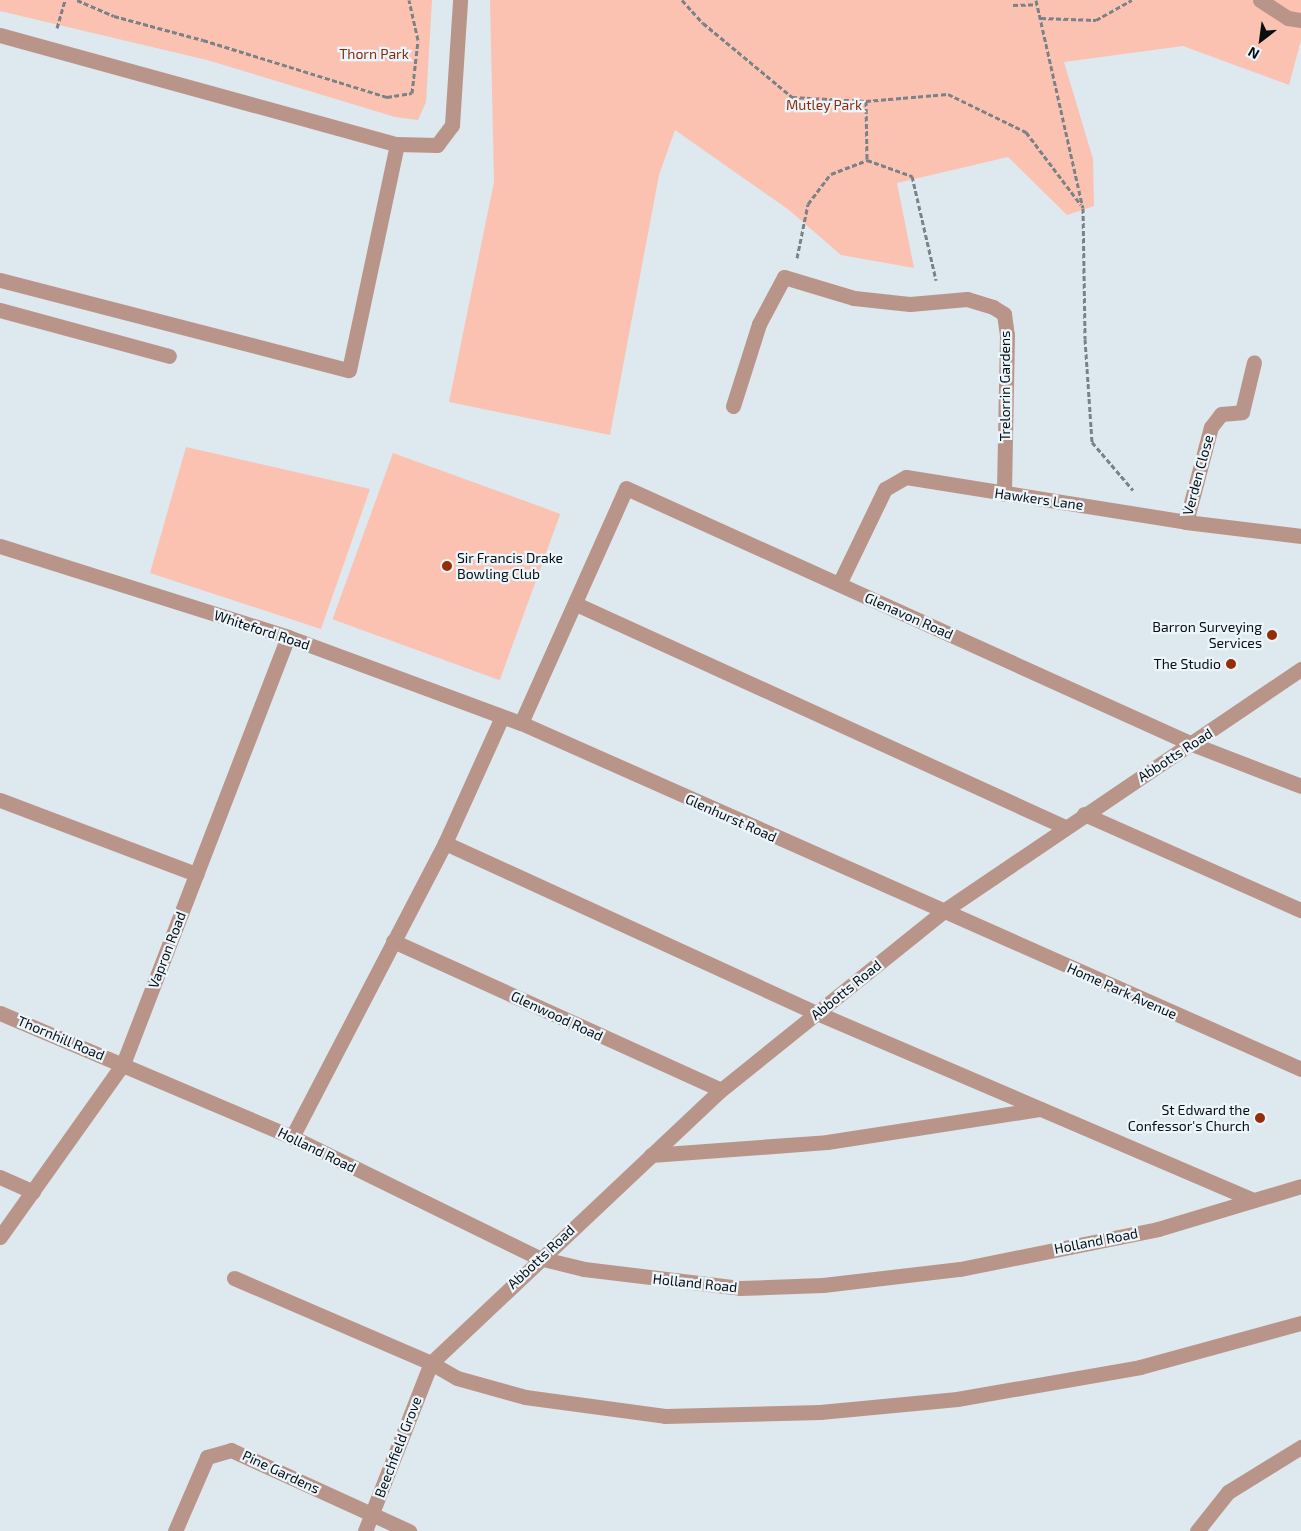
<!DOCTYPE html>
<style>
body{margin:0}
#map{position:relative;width:1301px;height:1531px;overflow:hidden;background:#dde8ef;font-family:"Exo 2",sans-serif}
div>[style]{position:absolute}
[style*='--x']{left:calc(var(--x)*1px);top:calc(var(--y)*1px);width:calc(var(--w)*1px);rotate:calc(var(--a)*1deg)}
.green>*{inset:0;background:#fbc2b1;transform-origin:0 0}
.path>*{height:3px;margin-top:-1.5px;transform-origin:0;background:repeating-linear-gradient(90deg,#7a8287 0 5px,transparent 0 7.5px)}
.minor>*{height:15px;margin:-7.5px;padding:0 7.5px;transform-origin:7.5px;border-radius:7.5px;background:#b99589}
.dots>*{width:14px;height:14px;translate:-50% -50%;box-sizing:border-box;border:2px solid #ebf5fc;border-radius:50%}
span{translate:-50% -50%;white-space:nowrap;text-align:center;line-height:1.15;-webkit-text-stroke:4.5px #ebf5fc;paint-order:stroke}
.park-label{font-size:14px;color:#8a2c08}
.street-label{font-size:14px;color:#0b0e11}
.poi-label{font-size:14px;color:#0b0e11}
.left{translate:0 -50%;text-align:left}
.right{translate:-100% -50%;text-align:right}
.north{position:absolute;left:1236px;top:15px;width:50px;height:50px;-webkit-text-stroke:4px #ebf5fc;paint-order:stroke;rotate:210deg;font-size:14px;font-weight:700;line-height:20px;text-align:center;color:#0b0e11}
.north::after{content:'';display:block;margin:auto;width:18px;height:22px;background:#0b0e11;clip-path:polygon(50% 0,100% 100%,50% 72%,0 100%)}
</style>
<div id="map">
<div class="green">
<i style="clip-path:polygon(0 0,432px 0,426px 102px,418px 120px,395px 117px,207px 60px,0 11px)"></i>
<i style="clip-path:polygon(490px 0,1301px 0,1301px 40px,1289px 85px,1183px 46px,1064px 62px,1093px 159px,1094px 206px,1067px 215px,1008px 157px,897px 183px,914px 268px,841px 255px,789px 210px,675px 130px,659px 175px,610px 435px,449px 402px,494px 182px)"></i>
<i style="clip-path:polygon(186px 447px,370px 489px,321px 629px,150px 573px)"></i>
<i style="left:393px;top:453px;width:178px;height:177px;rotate:20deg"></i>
</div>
<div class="path">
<i style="--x:77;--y:0;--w:40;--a:23.4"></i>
<i style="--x:114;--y:16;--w:92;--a:15.1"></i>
<i style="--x:203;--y:40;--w:193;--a:17.2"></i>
<i style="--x:387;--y:97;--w:25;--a:-9"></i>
<i style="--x:412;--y:93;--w:53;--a:-83.5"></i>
<i style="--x:418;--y:40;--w:41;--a:-102.7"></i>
<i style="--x:682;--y:0;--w:31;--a:48"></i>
<i style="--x:703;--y:23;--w:116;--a:39.7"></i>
<i style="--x:792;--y:97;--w:74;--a:3.1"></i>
<i style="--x:866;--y:101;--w:82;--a:-4.9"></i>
<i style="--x:948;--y:94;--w:87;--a:26"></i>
<i style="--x:1026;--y:132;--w:91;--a:53"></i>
<i style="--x:1036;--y:0;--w:213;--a:77.3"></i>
<i style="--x:1083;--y:208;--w:131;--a:89.1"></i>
<i style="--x:1085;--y:339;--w:103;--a:86.1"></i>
<i style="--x:1092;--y:442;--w:63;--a:49.5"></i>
<i style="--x:1013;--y:5;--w:24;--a:-2"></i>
<i style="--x:1041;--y:18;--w:55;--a:2.1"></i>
<i style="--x:1096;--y:20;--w:41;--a:-29.1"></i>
<i style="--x:57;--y:28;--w:29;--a:-74"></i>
<i style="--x:866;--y:101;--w:59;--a:89"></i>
<i style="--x:797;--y:258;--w:55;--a:-78.5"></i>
<i style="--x:808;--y:204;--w:38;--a:-53"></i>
<i style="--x:831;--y:174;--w:39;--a:-21"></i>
<i style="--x:867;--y:160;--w:48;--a:19.6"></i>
<i style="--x:912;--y:176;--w:107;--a:77"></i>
</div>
<div class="minor">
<i style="--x:1260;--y:0;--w:33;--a:33"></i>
<i style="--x:1288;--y:18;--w:13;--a:9"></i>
<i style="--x:0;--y:35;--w:412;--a:15.4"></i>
<i style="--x:397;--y:144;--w:40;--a:1.4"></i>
<i style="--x:437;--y:145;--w:25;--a:-53"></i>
<i style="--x:452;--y:125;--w:125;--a:-86.3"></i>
<i style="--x:0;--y:280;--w:360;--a:14.5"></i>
<i style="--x:349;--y:370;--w:231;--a:-78"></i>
<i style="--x:0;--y:310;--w:175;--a:15.2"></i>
<i style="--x:733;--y:406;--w:86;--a:-72.4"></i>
<i style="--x:759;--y:324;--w:53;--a:-62"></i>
<i style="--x:784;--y:277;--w:73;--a:16.7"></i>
<i style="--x:854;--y:298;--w:56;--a:6.1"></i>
<i style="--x:910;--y:304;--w:57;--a:-5"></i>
<i style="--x:967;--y:299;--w:27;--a:17"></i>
<i style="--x:993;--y:307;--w:13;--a:32"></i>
<i style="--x:1004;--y:314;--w:21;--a:82"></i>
<i style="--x:1007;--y:335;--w:159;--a:91.1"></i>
<i style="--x:1186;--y:522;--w:98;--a:-75.3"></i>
<i style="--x:1211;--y:427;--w:16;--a:-52"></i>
<i style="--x:1221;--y:414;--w:21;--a:-5"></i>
<i style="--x:1242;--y:412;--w:51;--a:-76.5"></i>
<i style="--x:0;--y:546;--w:302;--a:17.5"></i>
<i style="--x:288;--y:637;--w:248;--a:20.3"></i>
<i style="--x:521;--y:723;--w:853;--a:23.92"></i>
<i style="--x:839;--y:584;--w:106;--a:-64.2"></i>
<i style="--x:885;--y:489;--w:24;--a:-30"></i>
<i style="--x:906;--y:477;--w:284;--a:9.1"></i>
<i style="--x:1186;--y:522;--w:116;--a:6.9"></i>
<i style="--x:576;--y:604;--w:537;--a:24.51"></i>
<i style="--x:521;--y:723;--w:257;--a:-65.9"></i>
<i style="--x:626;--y:488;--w:621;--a:24.34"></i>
<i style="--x:1192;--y:744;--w:117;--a:21.1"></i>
<i style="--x:0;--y:800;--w:210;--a:20.7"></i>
<i style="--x:1084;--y:814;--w:237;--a:23.9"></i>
<i style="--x:445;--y:843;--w:409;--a:24.6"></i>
<i style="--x:817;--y:1013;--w:475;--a:23.2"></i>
<i style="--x:393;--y:941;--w:360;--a:24.4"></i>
<i style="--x:0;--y:1013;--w:317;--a:23"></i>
<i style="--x:292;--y:1137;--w:275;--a:26.1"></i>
<i style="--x:539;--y:1258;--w:46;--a:13.7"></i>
<i style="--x:584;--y:1269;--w:157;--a:6.9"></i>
<i style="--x:740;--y:1288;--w:83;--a:-2.1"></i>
<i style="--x:823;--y:1285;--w:138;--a:-6.7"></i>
<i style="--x:960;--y:1269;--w:202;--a:-11.4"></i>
<i style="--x:1158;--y:1229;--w:149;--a:-16.7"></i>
<i style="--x:292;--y:1137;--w:331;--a:-62.5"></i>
<i style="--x:445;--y:843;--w:138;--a:-65.7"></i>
<i style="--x:651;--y:1155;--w:176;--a:-4.2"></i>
<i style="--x:827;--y:1142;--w:216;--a:-8.8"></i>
<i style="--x:0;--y:1177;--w:36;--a:24"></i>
<i style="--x:0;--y:1237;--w:212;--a:-54.6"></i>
<i style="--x:123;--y:1064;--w:458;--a:-68.9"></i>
<i style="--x:234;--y:1278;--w:215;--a:23.3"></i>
<i style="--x:431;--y:1363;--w:30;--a:30"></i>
<i style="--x:457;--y:1378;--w:71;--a:15.6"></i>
<i style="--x:525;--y:1397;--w:141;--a:7.7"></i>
<i style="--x:665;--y:1416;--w:155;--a:-1.5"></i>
<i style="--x:820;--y:1412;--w:138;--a:-5.4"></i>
<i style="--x:957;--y:1399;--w:186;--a:-9.9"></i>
<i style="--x:1140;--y:1367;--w:167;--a:-15.3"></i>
<i style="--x:175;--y:1531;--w:81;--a:-66.6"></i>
<i style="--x:207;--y:1457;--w:25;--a:-16"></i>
<i style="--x:231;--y:1450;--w:196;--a:24.5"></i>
<i style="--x:365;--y:1531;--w:180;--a:-68.6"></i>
<i style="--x:431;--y:1363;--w:398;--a:-43.3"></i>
<i style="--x:721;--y:1090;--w:284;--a:-38.8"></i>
<i style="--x:942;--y:912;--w:434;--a:-34.1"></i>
<i style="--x:1197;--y:1531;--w:50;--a:-51.5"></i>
<i style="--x:1228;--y:1492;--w:86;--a:-31.7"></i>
</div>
<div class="dots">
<i style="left:447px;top:566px;background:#952e06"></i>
<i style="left:1272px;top:635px;background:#952e06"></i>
<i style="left:1231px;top:664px;background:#952e06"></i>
<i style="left:1260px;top:1118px;background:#952e06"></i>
</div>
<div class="park-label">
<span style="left:374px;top:54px">Thorn Park</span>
<span style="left:824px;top:105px">Mutley Park</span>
</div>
<div class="street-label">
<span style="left:1005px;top:386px;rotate:-90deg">Trelorrin Gardens</span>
<span style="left:1198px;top:475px;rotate:-75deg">Verden Close</span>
<span style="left:1039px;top:499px;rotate:8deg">Hawkers Lane</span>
<span style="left:909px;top:616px;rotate:24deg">Glenavon Road</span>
<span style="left:262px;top:630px;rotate:18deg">Whiteford Road</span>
<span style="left:1175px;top:755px;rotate:-33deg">Abbotts Road</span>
<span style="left:731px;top:818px;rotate:24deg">Glenhurst Road</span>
<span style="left:167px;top:950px;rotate:-69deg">Vapron Road</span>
<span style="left:846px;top:990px;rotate:-39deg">Abbotts Road</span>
<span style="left:1122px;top:991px;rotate:24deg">Home Park Avenue</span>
<span style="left:557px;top:1016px;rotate:25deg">Glenwood Road</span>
<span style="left:61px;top:1038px;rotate:23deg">Thornhill Road</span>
<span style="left:317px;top:1150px;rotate:26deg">Holland Road</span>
<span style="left:1096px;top:1241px;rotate:-11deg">Holland Road</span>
<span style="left:541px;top:1257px;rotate:-43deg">Abbotts Road</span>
<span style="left:695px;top:1283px;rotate:6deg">Holland Road</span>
<span style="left:398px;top:1447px;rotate:-69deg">Beechfield Grove</span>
<span style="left:281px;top:1472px;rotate:25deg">Pine Gardens</span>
</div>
<div class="poi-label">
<span class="left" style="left:457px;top:566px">Sir Francis Drake<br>Bowling Club</span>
<span class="right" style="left:1262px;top:635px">Barron Surveying<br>Services</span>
<span class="right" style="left:1221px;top:664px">The Studio</span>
<span class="right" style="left:1250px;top:1118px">St Edward the<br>Confessor's Church</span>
</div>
<div class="north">N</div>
</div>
